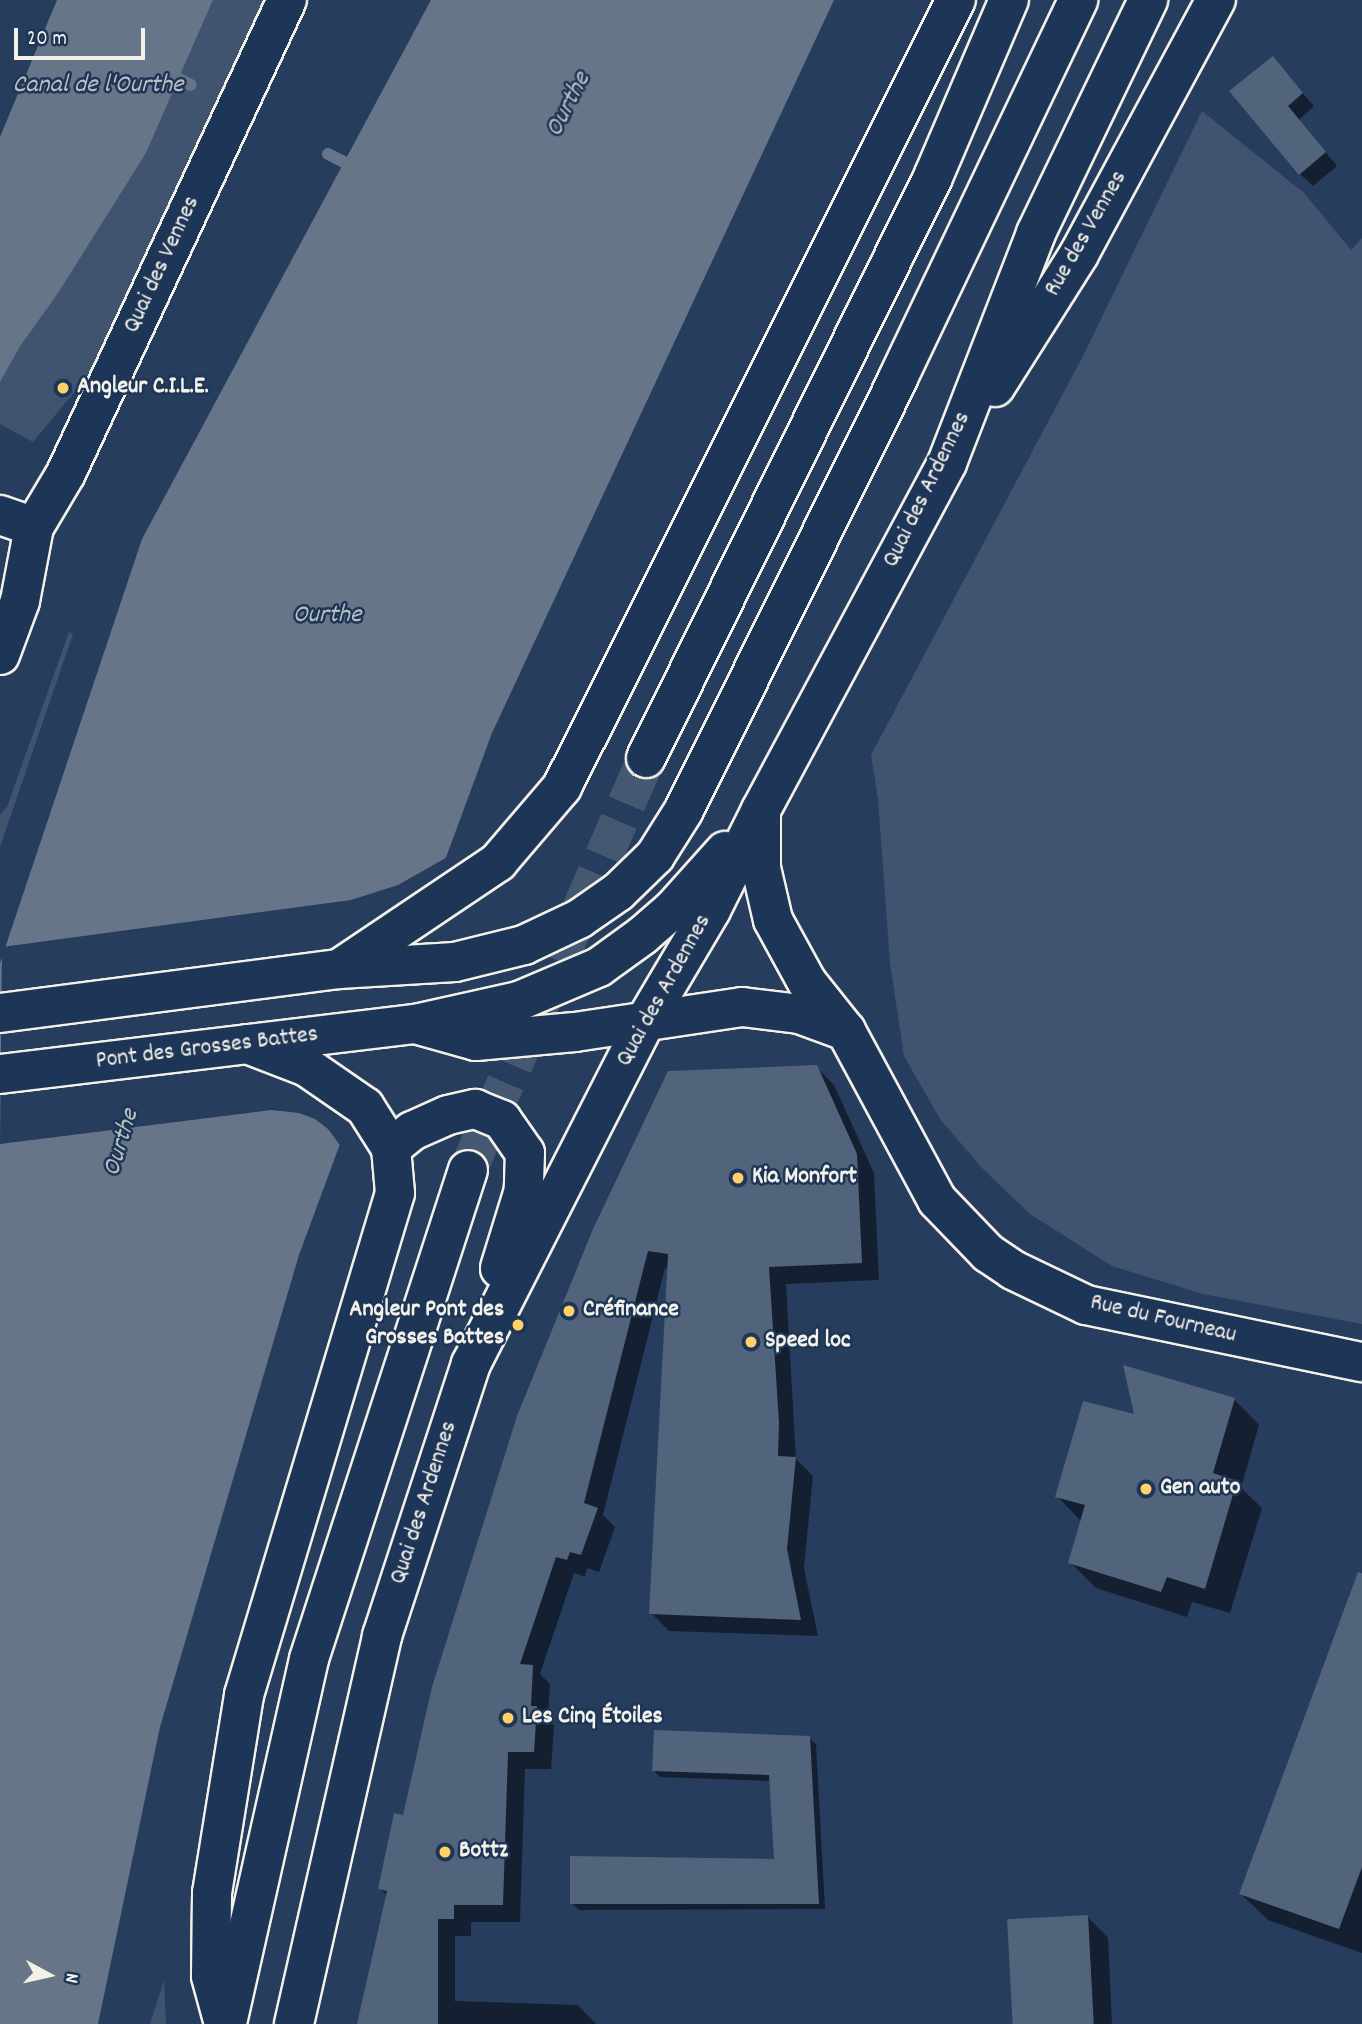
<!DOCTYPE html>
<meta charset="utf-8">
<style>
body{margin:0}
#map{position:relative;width:1362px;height:2024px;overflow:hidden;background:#263d5d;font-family:Dekko,sans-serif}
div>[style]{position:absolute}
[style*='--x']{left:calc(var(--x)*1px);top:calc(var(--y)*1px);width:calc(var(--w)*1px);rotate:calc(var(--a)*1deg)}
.green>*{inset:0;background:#40546f}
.water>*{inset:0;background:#677588}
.pier>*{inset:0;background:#263d5d}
.shadow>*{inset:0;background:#0007}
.stream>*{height:12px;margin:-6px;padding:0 6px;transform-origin:6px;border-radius:6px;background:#677588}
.building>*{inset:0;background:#52647b;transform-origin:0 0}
.major-tunnel>*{height:38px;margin-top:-19px;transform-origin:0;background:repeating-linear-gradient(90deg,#455872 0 38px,transparent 0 57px)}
.roads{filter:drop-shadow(2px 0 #f4f1e8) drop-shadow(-2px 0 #f4f1e8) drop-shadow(0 2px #f4f1e8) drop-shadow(0 -2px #f4f1e8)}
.minor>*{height:38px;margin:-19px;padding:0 19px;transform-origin:19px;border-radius:19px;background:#1d3557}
.major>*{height:38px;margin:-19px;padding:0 19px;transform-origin:19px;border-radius:19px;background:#1d3557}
.dots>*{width:19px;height:19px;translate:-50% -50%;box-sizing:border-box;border:4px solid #1d3557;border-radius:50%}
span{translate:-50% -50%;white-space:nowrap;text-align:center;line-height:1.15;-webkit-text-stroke:5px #1d3557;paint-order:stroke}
.street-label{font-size:24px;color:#f4f1e8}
.poi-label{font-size:24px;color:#f4f1e8;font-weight:700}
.left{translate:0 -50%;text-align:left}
.right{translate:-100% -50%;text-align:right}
.water-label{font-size:26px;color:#bcbfc2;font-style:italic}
.north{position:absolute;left:14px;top:1940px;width:70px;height:70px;-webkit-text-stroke:5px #1d3557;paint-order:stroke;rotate:98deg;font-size:19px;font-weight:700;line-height:28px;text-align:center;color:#f4f1e8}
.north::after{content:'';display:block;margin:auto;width:24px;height:32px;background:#f4f1e8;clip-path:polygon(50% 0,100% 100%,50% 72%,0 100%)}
.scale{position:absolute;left:14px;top:28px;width:131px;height:32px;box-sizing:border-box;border:4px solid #f4f1e8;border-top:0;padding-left:9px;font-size:21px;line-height:24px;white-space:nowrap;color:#f4f1e8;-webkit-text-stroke:5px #1d3557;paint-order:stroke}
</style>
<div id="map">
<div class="green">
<i style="clip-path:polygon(213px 0,276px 0,101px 360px,33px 442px,0 424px,0 382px,21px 345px,146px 153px)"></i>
<i style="clip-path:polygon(1202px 111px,1304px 193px,1351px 250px,1362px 238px,1362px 1324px,1203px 1294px,1112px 1266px,1030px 1214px,982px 1168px,940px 1119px,904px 1056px,890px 963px,878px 799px,871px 755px,1083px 356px)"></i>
<i style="clip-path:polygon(69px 632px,73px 634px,0 847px,0 814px,7px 807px)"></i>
<i style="clip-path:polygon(164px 1980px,166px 2024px,150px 2024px)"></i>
</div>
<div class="water">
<i style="clip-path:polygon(57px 0,213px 0,146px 153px,58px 293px,21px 345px,0 382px,0 137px)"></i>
<i style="clip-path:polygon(431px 0,834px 0,492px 733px,299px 1255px,160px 1727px,98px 2024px,0 2024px,0 963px,142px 539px)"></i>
</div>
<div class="pier">
<i style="clip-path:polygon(451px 855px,342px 1148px,328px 1129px,315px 1119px,299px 1113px,271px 1110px,0 1144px,2px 947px,351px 900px,398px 885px)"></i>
</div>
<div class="shadow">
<i style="clip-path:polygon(1272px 58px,1314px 106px,1299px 120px,1337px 166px,1313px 186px,1300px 174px)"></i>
<i style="clip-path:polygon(816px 1067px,834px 1085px,874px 1173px,879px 1280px,786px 1284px,796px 1459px,813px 1476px,804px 1568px,818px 1636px,669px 1631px,651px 1613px,669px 1269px,665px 1268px,603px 1515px,615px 1527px,599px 1572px,587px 1568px,585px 1577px,574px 1573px,540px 1674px,550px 1684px,548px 1720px,554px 1726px,551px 1769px,525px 1769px,520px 1922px,471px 1922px,471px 1936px,455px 1936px,455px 2001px,578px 2005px,596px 2024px,358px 2024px,387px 1896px,380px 1888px,595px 1229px)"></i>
<i style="clip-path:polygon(1234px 1399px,1259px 1425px,1241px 1488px,1262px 1508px,1230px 1613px,1192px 1602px,1187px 1617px,1096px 1588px,1070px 1562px,1082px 1522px,1057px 1496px,1136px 1417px)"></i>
<i style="clip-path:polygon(1360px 1572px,1362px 1573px,1362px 1953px,1268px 1920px,1241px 1894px)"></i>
<i style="clip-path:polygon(809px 1738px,816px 1744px,825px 1909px,579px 1910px,572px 1903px,776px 1861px,771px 1781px,660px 1777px,653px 1770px)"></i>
<i style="clip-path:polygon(1088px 1917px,1108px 1938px,1112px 2024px,1013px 2024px)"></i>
</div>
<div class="stream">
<i style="--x:179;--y:79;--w:13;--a:27"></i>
<i style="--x:328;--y:154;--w:18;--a:27"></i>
</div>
<div class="building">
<i style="clip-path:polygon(1273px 56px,1303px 93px,1288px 106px,1326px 152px,1299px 175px,1229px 91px)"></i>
<i style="clip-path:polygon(817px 1065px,857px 1154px,862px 1263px,769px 1267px,779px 1423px,778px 1456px,796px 1457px,787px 1549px,801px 1620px,649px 1614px,668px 1254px,648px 1251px,584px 1503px,598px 1508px,581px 1555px,570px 1552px,567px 1560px,556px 1557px,520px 1664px,533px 1665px,531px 1706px,537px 1706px,534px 1752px,508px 1752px,503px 1905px,454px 1905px,454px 1919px,438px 1919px,438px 2024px,357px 2024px,387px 1891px,378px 1889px,394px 1813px,403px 1815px,432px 1687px,517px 1416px,593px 1229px,668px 1071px)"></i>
<i style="clip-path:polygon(1123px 1365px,1235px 1398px,1213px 1473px,1237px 1481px,1205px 1589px,1167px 1577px,1161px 1592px,1068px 1563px,1085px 1505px,1055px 1497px,1083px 1401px,1134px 1414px)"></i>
<i style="clip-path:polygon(1358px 1572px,1362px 1573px,1362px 1867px,1339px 1929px,1239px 1894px)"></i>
<i style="clip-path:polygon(654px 1730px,810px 1736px,819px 1904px,570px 1904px,570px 1856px,774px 1859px,769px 1775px,652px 1771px)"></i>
<i style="left:1088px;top:1915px;width:109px;height:81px;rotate:87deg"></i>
</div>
<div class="major-tunnel">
<i style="--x:468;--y:1170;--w:449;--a:-66.6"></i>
</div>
<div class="roads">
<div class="minor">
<i style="--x:0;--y:655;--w:58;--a:-69.7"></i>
<i style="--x:20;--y:601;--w:75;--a:-79.3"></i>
<i style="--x:34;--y:527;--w:63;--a:-59.3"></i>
<i style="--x:66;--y:473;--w:522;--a:-64.96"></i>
<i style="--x:761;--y:810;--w:58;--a:90"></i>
<i style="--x:761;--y:868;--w:53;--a:77"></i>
<i style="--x:773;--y:920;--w:71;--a:61.3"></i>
<i style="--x:807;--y:982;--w:63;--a:51.5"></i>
<i style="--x:846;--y:1031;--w:192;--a:61.7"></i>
<i style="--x:937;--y:1200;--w:74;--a:46.1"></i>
<i style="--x:988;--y:1253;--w:30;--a:34"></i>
<i style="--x:1013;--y:1270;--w:81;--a:25.6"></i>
<i style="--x:1086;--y:1305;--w:282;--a:11.7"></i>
<i style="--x:415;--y:1024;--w:63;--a:15.6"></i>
<i style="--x:476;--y:1041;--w:99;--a:-5.2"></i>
<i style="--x:575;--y:1032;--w:169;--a:-8.5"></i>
<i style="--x:742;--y:1007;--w:57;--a:7"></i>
<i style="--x:799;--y:1014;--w:50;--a:19.9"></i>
</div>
<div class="major">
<i style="--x:995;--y:387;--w:157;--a:-57.7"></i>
<i style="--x:1079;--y:254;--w:289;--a:-61.7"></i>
<i style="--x:0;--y:515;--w:36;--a:19"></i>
<i style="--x:646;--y:758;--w:648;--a:-63.71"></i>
<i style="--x:933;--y:177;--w:193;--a:-66.8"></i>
<i style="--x:339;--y:969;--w:192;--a:-33.9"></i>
<i style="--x:498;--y:862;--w:99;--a:-49.5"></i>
<i style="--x:562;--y:787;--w:880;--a:-63.41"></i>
<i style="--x:0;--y:1013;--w:342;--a:-7.4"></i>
<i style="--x:339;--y:969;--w:116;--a:-3.5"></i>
<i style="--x:455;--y:962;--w:71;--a:-13.8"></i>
<i style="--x:524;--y:945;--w:61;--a:-25.3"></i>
<i style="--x:579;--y:919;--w:47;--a:-34.7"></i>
<i style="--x:618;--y:892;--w:52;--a:-44.2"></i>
<i style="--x:655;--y:856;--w:54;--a:-57.8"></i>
<i style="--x:684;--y:810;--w:482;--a:-63.6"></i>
<i style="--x:898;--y:378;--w:419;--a:-64.5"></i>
<i style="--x:0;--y:1074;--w:418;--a:-6.9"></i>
<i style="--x:415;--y:1024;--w:107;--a:-12.5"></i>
<i style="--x:519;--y:1001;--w:87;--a:-23"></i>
<i style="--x:599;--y:967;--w:54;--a:-36"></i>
<i style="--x:643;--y:935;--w:40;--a:-41"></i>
<i style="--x:673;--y:909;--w:78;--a:-48.1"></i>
<i style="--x:391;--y:1148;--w:27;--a:-39"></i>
<i style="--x:412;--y:1131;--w:39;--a:-24"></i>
<i style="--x:448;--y:1115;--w:28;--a:-13"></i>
<i style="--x:475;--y:1109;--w:29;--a:22"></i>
<i style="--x:502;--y:1120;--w:40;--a:55.1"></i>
<i style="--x:525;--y:1153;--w:37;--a:92"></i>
<i style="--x:524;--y:1190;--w:82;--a:107.1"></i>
<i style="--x:227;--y:2023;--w:373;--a:-77.3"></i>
<i style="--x:309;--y:1659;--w:514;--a:-71.99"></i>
<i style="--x:224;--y:2024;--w:50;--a:-105.2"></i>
<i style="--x:211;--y:1976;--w:83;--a:-89.3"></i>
<i style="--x:212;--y:1893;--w:201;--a:-80.8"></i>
<i style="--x:244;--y:1695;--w:524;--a:-73.26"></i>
<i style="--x:395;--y:1193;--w:45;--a:-95.1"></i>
<i style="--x:391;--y:1148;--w:49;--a:-122.4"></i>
<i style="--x:365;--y:1107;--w:70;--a:-145.4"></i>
<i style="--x:307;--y:1067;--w:64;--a:-159"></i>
<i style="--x:294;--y:2024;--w:398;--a:-77.2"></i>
<i style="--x:382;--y:1636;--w:286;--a:-71.9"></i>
<i style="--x:471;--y:1364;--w:386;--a:-63"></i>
<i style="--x:646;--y:1020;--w:128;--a:-59.4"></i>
<i style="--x:711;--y:910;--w:112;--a:-63.4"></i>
<i style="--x:761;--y:810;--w:394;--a:-61.8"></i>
<i style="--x:947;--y:463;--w:247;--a:-68.8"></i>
<i style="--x:1036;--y:233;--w:259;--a:-64.3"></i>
</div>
</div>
<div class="dots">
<i style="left:63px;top:388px;background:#ffd166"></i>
<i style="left:738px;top:1178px;background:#ffd166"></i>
<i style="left:569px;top:1311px;background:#ffd166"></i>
<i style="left:518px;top:1325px;background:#ffd166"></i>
<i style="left:751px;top:1342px;background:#ffd166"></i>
<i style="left:1146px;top:1489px;background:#ffd166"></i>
<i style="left:508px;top:1718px;background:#ffd166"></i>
<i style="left:445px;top:1852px;background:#ffd166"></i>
</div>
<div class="street-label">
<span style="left:1087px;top:234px;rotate:-60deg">Rue des Vennes</span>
<span style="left:163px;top:265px;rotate:-65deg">Quai des Vennes</span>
<span style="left:928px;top:490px;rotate:-64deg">Quai des Ardennes</span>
<span style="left:665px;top:991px;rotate:-61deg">Quai des Ardennes</span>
<span style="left:207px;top:1049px;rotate:-7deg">Pont des Grosses Battes</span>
<span style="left:1163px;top:1320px;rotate:13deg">Rue du Fourneau</span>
<span style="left:425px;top:1503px;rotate:-72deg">Quai des Ardennes</span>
</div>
<div class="poi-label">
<span class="left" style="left:77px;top:388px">Angleur C.I.L.E.</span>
<span class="left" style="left:752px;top:1178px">Kia Monfort</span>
<span class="right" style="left:504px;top:1325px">Angleur Pont des<br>Grosses Battes</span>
<span class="left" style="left:583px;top:1311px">Créfinance</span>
<span class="left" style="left:765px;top:1342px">Speed loc</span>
<span class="left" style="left:1160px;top:1489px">Gen auto</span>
<span class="left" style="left:522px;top:1718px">Les Cinq Étoiles</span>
<span class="left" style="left:459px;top:1852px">Bottz</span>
</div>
<div class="water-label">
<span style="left:98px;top:86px">Canal de l'Ourthe</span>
<span style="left:569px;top:105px;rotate:-63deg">Ourthe</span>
<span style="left:327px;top:616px">Ourthe</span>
<span style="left:122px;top:1143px;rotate:-73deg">Ourthe</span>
</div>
<div class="north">N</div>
<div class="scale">20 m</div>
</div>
